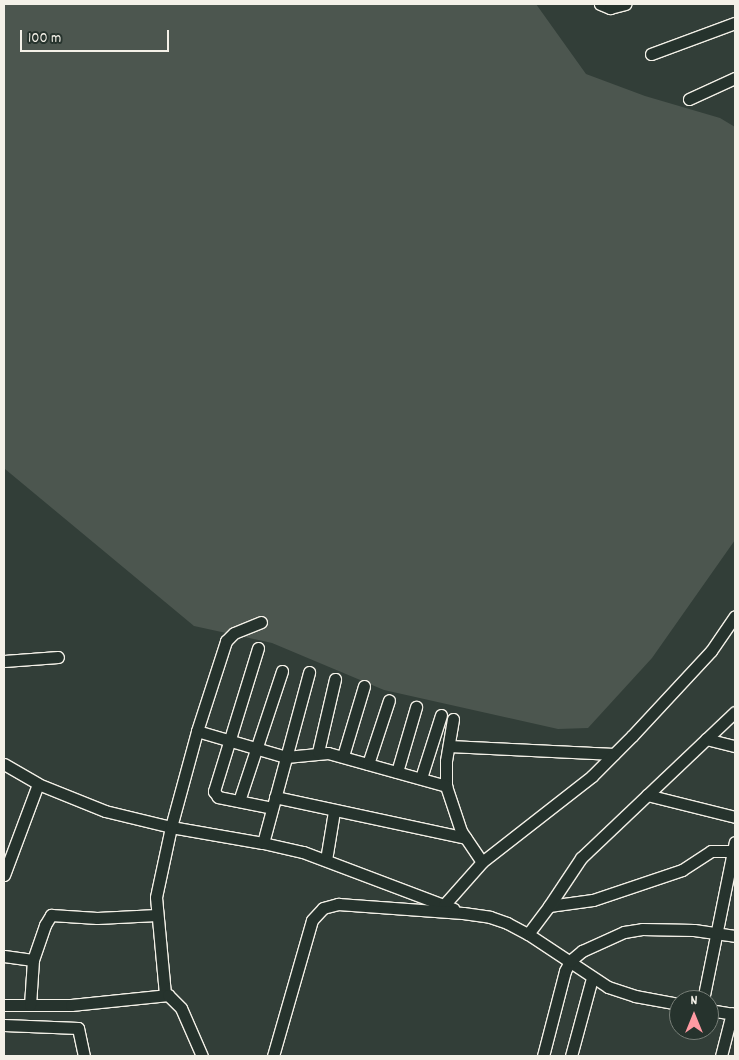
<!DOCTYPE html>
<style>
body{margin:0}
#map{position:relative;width:739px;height:1060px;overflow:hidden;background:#323e38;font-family:Dekko,sans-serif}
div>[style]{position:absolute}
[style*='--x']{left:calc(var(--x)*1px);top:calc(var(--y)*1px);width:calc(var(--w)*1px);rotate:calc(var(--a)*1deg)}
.green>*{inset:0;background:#4c564f}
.roads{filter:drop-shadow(1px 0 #f4f1e8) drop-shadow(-1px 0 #f4f1e8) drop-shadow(0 1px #f4f1e8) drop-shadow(0 -1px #f4f1e8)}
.minor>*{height:11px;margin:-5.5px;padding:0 5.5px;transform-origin:5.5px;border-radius:5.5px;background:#26332d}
span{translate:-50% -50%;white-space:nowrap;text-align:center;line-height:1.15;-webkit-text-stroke:4.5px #26332d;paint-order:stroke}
.frame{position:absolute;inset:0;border:5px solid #f4f1e8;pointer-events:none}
.north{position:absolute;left:669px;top:990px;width:50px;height:50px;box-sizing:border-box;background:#26332d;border:1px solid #787f78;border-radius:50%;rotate:0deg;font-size:14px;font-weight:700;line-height:20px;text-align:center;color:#f4f1e8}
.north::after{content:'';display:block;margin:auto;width:18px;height:22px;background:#ff9aa2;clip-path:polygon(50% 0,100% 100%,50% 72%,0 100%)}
.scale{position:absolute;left:20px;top:30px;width:149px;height:22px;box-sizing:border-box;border:2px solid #f4f1e8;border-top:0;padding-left:6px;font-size:15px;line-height:18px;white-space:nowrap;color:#f4f1e8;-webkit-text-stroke:4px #26332d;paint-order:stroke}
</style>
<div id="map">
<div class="green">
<i style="clip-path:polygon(4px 4px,536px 4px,586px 74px,645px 96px,720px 118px,735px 127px,735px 540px,652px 658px,588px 728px,558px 729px,384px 690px,272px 643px,194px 626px,5px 469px)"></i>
</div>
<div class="roads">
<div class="minor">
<i style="--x:600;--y:4;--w:11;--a:22"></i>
<i style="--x:610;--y:8;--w:16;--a:-15"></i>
<i style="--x:651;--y:54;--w:90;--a:-20.3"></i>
<i style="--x:689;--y:99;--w:51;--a:-24.5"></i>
<i style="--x:258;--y:648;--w:150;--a:107.1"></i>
<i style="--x:214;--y:791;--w:7;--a:56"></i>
<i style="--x:218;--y:797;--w:55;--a:11.5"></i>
<i style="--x:4;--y:661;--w:54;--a:-4.2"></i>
<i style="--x:453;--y:719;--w:43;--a:99.5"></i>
<i style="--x:446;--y:761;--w:25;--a:90"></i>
<i style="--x:446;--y:786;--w:47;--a:71.6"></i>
<i style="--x:461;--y:831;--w:37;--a:56"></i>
<i style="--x:197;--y:731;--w:93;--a:16.3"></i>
<i style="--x:286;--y:757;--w:42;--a:-5.4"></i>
<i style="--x:328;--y:753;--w:123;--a:15.6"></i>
<i style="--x:706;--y:739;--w:30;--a:14"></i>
<i style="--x:449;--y:746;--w:165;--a:2.8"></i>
<i style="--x:318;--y:752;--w:75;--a:-76.9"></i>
<i style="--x:343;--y:756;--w:73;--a:-73.3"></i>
<i style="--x:4;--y:764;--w:39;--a:30"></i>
<i style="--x:38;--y:784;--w:72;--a:21.9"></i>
<i style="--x:105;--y:811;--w:68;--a:13.6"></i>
<i style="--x:171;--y:827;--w:93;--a:9.9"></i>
<i style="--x:263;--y:843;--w:41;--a:12.7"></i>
<i style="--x:303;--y:852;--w:161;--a:20.7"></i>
<i style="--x:368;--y:764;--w:67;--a:-71.8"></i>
<i style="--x:397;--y:772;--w:68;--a:-73.7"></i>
<i style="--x:421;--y:778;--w:66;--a:-72.4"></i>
<i style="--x:647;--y:795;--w:91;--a:14"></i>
<i style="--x:275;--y:797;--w:195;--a:12.1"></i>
<i style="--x:239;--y:801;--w:137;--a:-71.7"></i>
<i style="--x:263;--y:843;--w:177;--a:-74.9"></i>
<i style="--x:326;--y:860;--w:50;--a:-80.7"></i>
<i style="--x:4;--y:875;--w:97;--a:-69.5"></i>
<i style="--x:444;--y:905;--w:57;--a:-48.5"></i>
<i style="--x:482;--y:862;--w:140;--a:-38"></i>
<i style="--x:592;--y:776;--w:57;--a:-45"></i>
<i style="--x:632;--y:736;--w:116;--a:-47.1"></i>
<i style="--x:711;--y:651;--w:42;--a:-55.6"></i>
<i style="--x:549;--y:906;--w:44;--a:-7.8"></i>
<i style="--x:593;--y:900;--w:94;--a:-18.6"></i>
<i style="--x:682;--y:870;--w:35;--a:-33"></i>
<i style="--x:711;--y:851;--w:22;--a:0"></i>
<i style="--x:528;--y:934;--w:35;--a:-53"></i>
<i style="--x:549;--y:906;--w:58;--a:-56.3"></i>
<i style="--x:581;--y:858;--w:212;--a:-43.5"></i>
<i style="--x:4;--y:956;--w:29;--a:8"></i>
<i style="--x:165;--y:994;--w:97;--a:-95.3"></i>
<i style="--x:156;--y:897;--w:72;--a:-77.9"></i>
<i style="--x:171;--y:827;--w:99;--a:-74.8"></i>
<i style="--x:197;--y:731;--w:95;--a:-72.1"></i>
<i style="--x:226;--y:641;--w:11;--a:-45"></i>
<i style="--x:234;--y:633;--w:29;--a:-22"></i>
<i style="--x:703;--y:1000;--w:161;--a:-78.6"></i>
<i style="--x:4;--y:1005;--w:67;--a:0"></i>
<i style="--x:71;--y:1005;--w:98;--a:-5.9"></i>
<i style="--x:168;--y:995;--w:18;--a:45"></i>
<i style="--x:181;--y:1008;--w:52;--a:66.4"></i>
<i style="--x:30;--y:1005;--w:45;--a:-86.2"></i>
<i style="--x:33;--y:960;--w:37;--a:-71"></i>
<i style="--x:45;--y:925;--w:12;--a:-59"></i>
<i style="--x:51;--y:915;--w:46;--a:3.7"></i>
<i style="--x:97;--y:918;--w:60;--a:-2.9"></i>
<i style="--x:709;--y:1010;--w:26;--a:9"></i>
<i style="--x:4;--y:1025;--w:74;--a:2.3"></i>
<i style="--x:78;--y:1028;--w:29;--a:78"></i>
<i style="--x:273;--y:1056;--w:141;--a:-74"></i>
<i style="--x:312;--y:920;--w:16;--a:-47"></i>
<i style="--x:323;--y:908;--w:16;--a:-15"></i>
<i style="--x:338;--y:904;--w:125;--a:4.1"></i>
<i style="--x:463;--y:913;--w:27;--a:8"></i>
<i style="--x:490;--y:917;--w:18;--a:19"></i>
<i style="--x:507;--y:923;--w:24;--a:28"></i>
<i style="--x:528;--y:934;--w:96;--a:33.5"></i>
<i style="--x:608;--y:987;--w:28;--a:18"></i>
<i style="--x:635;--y:996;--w:45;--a:10.3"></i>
<i style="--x:543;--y:1056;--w:88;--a:-75.5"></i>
<i style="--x:565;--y:971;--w:11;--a:-63"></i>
<i style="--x:570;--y:961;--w:16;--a:-40"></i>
<i style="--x:582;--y:951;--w:46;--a:-24.3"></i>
<i style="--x:624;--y:932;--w:18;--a:-9"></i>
<i style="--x:642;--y:929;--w:52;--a:1.1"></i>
<i style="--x:694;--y:930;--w:41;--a:8.3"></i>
<i style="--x:571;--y:1056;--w:81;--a:-74.9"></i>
<i style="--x:721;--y:1056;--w:44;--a:-75.7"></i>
</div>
</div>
<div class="frame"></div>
<div class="north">N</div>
<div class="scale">100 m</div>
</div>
